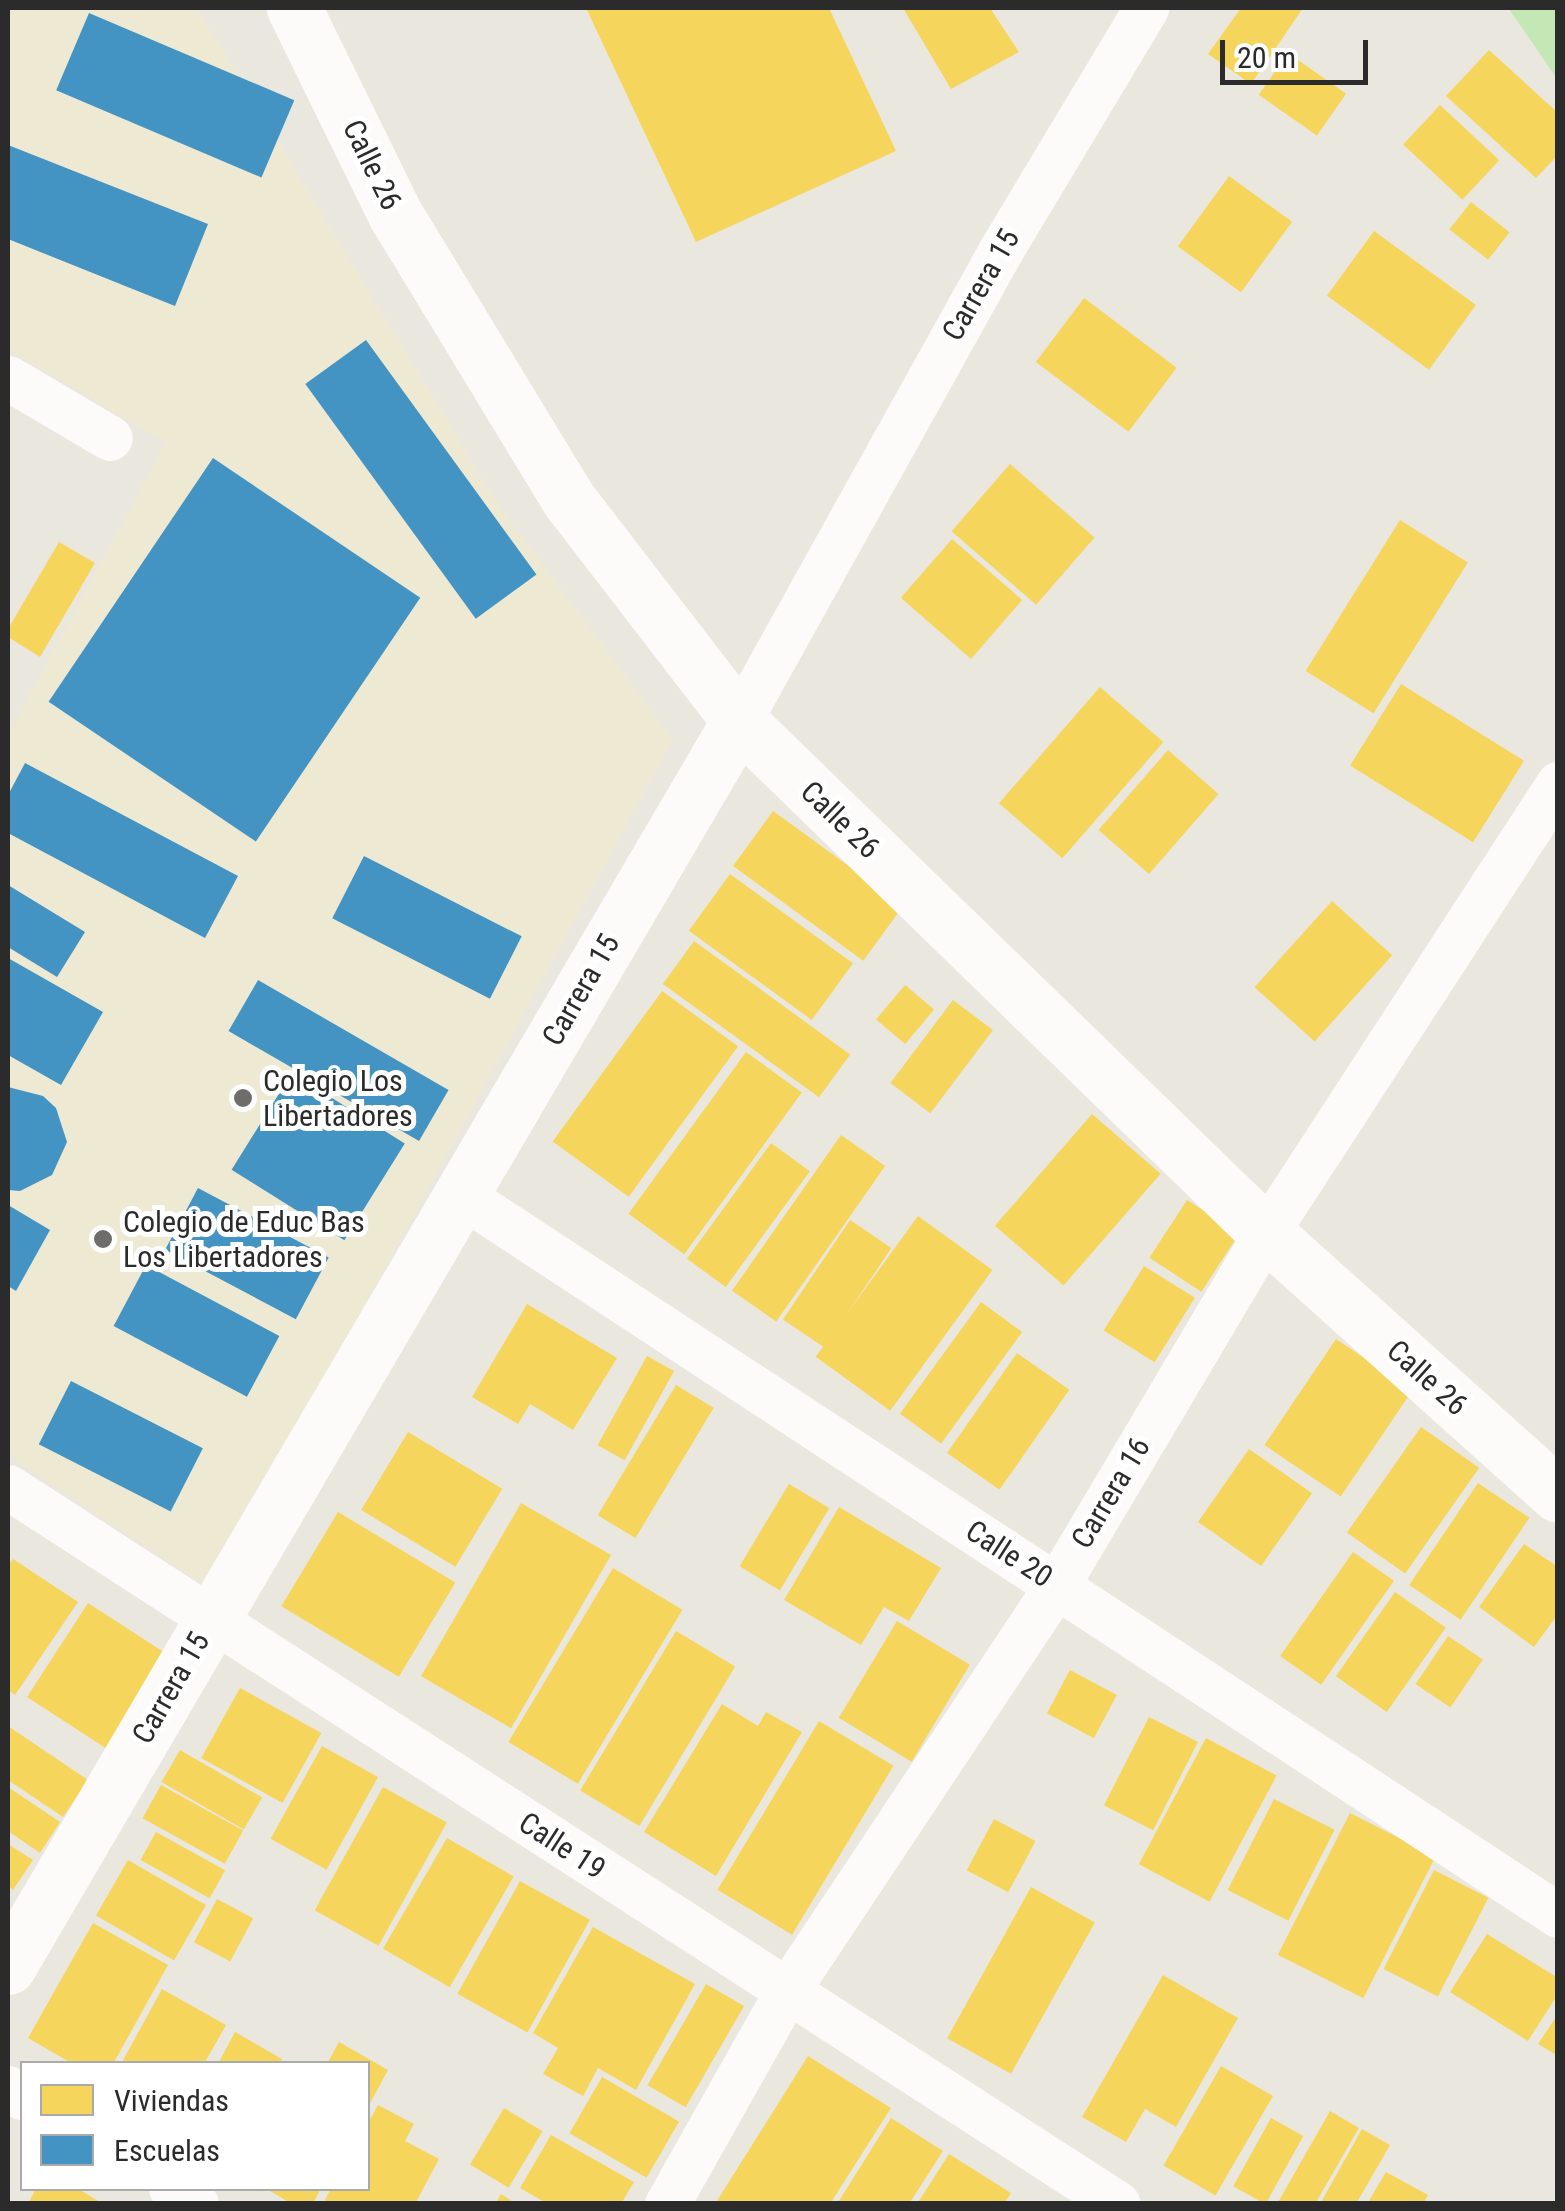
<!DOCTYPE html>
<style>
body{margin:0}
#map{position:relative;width:1565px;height:2211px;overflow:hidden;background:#eae7df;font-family:"Roboto Condensed",sans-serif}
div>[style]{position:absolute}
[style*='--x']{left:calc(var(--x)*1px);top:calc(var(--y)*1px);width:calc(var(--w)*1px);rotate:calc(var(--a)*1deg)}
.education>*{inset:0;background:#eee9d3}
.green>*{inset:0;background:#c4e8b5}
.homes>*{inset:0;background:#f6d55c;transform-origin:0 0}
.schools>*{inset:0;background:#4393c3;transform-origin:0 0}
.minor>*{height:45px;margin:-22.5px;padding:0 22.5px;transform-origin:22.5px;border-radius:22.5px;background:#fcfbfa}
.tertiary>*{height:55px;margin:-27.5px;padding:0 27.5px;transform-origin:27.5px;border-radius:27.5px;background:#fcfbfa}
.dots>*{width:28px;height:28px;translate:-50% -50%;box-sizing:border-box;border:5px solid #fff;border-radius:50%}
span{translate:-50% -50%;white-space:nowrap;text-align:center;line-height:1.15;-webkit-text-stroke:10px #fff;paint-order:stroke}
.street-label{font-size:30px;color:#2b2b2b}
.poi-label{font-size:30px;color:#2b2b2b}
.left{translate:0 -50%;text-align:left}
.frame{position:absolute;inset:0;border:10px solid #2b2b2b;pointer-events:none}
.legend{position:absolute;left:20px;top:2061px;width:350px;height:130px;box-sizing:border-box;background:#fff;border:2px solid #aaa;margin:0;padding:12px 18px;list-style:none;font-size:30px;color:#2b2b2b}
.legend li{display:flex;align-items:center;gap:20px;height:50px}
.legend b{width:50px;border:2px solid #aaa}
.scale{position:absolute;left:1220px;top:40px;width:148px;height:45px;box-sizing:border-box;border:5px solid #2b2b2b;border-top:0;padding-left:12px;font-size:30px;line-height:35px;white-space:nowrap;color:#2b2b2b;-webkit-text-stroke:8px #fff;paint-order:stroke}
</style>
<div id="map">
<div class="education">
<i style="clip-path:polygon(8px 8px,197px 8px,498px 504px,673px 740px,210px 1589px,8px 1455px,8px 735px,166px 442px,8px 350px)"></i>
</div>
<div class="green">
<i style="clip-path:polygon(1508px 8px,1557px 8px,1557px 79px,1538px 51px)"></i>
</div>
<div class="homes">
<i style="clip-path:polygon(586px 8px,829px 8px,896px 151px,696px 242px)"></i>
<i style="clip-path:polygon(903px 8px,990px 8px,1019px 52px,951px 89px)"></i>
<i style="clip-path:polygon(1241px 8px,1303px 8px,1251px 84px,1208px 54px)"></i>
<i style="clip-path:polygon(1489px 50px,1558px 113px,1558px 155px,1536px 178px,1446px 96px)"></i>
<i style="left:1288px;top:53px;width:71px;height:51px;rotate:35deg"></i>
<i style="left:1440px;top:105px;width:81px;height:54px;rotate:43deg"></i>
<i style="left:1229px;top:176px;width:78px;height:87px;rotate:36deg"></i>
<i style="left:1471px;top:202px;width:49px;height:35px;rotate:38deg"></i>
<i style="left:1374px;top:231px;width:126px;height:80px;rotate:36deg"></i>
<i style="left:1084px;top:298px;width:116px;height:80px;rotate:37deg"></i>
<i style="left:1010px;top:464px;width:112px;height:89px;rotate:41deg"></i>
<i style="left:1400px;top:520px;width:80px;height:178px;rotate:32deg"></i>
<i style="left:952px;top:539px;width:93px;height:78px;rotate:41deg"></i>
<i style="clip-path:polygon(59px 542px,95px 563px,40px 657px,8px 637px,8px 629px)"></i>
<i style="left:1401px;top:684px;width:145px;height:96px;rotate:32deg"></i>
<i style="left:1100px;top:687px;width:84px;height:154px;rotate:41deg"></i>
<i style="left:1168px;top:750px;width:67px;height:106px;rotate:41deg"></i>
<i style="left:773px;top:811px;width:161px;height:68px;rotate:36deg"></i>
<i style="left:730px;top:874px;width:152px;height:70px;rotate:36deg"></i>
<i style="left:1332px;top:901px;width:81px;height:116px;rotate:42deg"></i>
<i style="left:694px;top:941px;width:193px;height:53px;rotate:36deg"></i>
<i style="left:905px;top:985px;width:38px;height:45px;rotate:40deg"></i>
<i style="left:662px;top:991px;width:94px;height:186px;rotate:36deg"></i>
<i style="left:953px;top:1000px;width:50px;height:104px;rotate:37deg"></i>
<i style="left:746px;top:1052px;width:69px;height:200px;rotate:36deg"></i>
<i style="left:1092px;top:1114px;width:91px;height:148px;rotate:41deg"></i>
<i style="left:841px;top:1135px;width:54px;height:190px;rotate:35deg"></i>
<i style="left:771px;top:1143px;width:48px;height:143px;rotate:36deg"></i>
<i style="left:1187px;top:1200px;width:62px;height:69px;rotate:33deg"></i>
<i style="left:918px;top:1216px;width:92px;height:174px;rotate:36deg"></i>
<i style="left:850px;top:1220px;width:50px;height:120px;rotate:34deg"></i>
<i style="left:1144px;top:1266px;width:60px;height:76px;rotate:32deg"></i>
<i style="left:981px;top:1302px;width:51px;height:138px;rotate:36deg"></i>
<i style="clip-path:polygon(527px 1304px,617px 1358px,573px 1430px,530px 1404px,518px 1424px,472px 1397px)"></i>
<i style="left:1336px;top:1339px;width:92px;height:128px;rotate:34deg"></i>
<i style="left:1017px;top:1353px;width:64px;height:122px;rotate:35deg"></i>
<i style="left:647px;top:1356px;width:31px;height:102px;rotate:29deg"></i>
<i style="left:676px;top:1385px;width:44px;height:152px;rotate:31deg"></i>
<i style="left:1421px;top:1427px;width:71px;height:129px;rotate:35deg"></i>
<i style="left:408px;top:1432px;width:110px;height:91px;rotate:31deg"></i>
<i style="left:1249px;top:1449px;width:77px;height:89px;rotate:35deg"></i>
<i style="left:1478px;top:1483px;width:62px;height:123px;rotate:34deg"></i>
<i style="left:789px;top:1484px;width:47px;height:96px;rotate:31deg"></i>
<i style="left:521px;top:1503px;width:104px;height:200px;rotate:30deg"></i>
<i style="clip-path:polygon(839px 1507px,941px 1568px,909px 1621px,884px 1607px,861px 1645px,784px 1600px)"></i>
<i style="left:338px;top:1512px;width:137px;height:110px;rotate:31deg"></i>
<i style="clip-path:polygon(1524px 1544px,1558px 1567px,1558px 1614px,1534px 1647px,1479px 1607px)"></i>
<i style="left:1353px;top:1552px;width:50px;height:127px;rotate:35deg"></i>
<i style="clip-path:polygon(13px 1559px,78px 1602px,15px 1695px,8px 1690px,8px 1566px)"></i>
<i style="left:613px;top:1568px;width:81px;height:203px;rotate:31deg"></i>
<i style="left:1395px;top:1592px;width:62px;height:103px;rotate:35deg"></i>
<i style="left:88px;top:1603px;width:98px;height:112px;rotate:33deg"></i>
<i style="left:897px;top:1621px;width:85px;height:113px;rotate:31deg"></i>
<i style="left:676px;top:1631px;width:69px;height:186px;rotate:31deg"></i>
<i style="left:1448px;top:1636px;width:42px;height:58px;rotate:34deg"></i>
<i style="left:1070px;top:1670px;width:53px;height:49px;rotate:28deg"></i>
<i style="left:240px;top:1688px;width:93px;height:80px;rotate:29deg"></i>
<i style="clip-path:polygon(722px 1704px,758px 1726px,766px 1712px,802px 1732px,716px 1876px,644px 1832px)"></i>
<i style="left:1149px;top:1717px;width:55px;height:99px;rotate:27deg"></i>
<i style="left:819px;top:1721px;width:87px;height:197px;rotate:31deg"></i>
<i style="clip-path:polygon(8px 1726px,88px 1780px,63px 1817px,8px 1780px)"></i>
<i style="left:1206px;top:1738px;width:80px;height:143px;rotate:28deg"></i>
<i style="left:322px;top:1746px;width:64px;height:106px;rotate:29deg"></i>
<i style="left:180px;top:1750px;width:95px;height:37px;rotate:30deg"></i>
<i style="left:161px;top:1785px;width:94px;height:38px;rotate:29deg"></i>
<i style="clip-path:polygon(8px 1787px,60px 1822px,40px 1853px,8px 1831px)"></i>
<i style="left:383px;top:1787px;width:73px;height:141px;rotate:29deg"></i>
<i style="left:1274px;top:1799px;width:68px;height:102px;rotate:27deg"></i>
<i style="left:1350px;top:1813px;width:96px;height:159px;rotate:27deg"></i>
<i style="left:994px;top:1819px;width:47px;height:58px;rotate:28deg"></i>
<i style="left:156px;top:1832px;width:79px;height:32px;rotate:29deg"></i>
<i style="left:447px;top:1838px;width:77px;height:128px;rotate:30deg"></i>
<i style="clip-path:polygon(8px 1844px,33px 1860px,13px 1890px,8px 1886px)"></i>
<i style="left:128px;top:1860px;width:90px;height:64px;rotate:30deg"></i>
<i style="left:1434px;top:1870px;width:61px;height:111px;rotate:27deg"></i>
<i style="left:520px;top:1881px;width:80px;height:129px;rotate:29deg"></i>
<i style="left:1031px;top:1887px;width:73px;height:173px;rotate:29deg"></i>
<i style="left:217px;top:1899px;width:41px;height:49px;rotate:28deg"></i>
<i style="clip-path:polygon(93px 1923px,168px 1965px,113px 2064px,73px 2064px,28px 2038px)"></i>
<i style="clip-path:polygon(593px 1927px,695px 1984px,636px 2090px,598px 2068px,583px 2096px,543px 2074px,558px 2048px,533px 2033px)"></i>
<i style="clip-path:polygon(1487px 1934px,1558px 1978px,1558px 1994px,1528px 2041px,1450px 1992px)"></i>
<i style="clip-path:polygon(1163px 1975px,1238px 2018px,1176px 2127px,1145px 2109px,1126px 2142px,1082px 2117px)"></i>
<i style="left:706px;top:1984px;width:44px;height:117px;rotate:30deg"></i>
<i style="clip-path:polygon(162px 1989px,226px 2025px,204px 2064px,121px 2064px)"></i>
<i style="clip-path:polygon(1558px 2014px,1558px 2056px,1538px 2044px)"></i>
<i style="clip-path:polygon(235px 2032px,282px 2059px,280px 2064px,218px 2064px)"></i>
<i style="clip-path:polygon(339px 2042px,388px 2070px,368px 2107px,368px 2064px,327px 2064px)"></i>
<i style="clip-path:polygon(808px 2056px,891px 2108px,830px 2204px,715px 2204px)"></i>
<i style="left:1221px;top:2066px;width:60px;height:115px;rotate:30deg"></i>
<i style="left:602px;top:2077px;width:89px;height:65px;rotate:30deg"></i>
<i style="clip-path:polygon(378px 2105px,414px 2124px,405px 2141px,439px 2159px,415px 2204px,323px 2204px,331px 2188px,368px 2188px,368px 2123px)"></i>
<i style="left:504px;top:2108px;width:45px;height:66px;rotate:31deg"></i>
<i style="clip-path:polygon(1330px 2111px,1359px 2128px,1315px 2204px,1277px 2204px)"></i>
<i style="clip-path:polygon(891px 2118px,943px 2151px,909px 2204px,837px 2204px)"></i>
<i style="left:1271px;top:2118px;width:37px;height:78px;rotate:29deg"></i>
<i style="clip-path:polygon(1362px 2129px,1390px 2145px,1356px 2204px,1320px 2204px)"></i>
<i style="clip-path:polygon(551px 2135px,634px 2182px,621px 2204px,548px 2204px,520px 2188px)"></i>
<i style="clip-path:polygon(949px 2154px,1011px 2193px,1004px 2204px,917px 2204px)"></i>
<i style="clip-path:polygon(1386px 2172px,1428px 2195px,1423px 2204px,1367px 2204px)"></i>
<i style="clip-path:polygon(36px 2188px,77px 2188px,103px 2204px,28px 2204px)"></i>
<i style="clip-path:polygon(265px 2188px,321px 2188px,313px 2204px,292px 2204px)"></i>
<i style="clip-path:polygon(501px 2194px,517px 2204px,495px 2204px)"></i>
</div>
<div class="schools">
<i style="left:89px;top:13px;width:223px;height:84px;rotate:23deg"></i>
<i style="clip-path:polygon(8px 145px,208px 224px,175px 306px,8px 239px)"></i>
<i style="left:366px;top:340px;width:290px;height:75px;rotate:54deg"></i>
<i style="left:213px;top:458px;width:250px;height:294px;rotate:34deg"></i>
<i style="clip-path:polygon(25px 763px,238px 876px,205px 938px,8px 833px,8px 795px)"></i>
<i style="left:364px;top:856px;width:177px;height:70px;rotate:27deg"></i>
<i style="clip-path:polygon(8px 885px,85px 932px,57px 977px,8px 947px)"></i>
<i style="clip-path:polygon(8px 958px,103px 1012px,61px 1085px,8px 1055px)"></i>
<i style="left:258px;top:980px;width:220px;height:59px;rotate:30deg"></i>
<i style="left:292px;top:1073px;width:133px;height:114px;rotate:32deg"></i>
<i style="clip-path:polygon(8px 1087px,43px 1096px,56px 1108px,67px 1142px,52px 1175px,20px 1191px,8px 1190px)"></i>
<i style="left:198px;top:1188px;width:148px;height:70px;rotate:28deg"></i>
<i style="clip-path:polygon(8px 1205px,50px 1230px,16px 1291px,8px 1286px)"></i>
<i style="left:146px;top:1265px;width:151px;height:69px;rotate:28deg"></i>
<i style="left:71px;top:1381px;width:148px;height:71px;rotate:27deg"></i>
</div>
<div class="minor">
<i style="--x:8;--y:378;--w:118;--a:30.5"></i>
<i style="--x:739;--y:721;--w:541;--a:-60.92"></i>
<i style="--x:1002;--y:248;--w:280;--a:-59"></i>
<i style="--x:461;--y:1195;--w:1312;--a:33.28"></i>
<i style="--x:8;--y:1487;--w:1321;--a:32.86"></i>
<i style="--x:8;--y:2088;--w:17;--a:33"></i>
<i style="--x:171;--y:2188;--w:30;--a:33"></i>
<i style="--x:667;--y:2204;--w:244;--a:-60.6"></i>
<i style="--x:787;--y:1991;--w:488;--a:-56.4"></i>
<i style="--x:1057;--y:1585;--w:409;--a:-59.3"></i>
<i style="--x:1266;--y:1233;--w:536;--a:-56.96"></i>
</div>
<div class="tertiary">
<i style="--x:294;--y:8;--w:229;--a:63.9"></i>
<i style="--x:395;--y:214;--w:335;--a:58.7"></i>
<i style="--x:569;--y:500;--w:279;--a:52.4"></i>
<i style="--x:739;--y:721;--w:735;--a:44.17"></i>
<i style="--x:1266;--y:1233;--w:392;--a:41.9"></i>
<i style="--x:8;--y:1967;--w:1445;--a:-59.6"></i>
</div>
<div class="dots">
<i style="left:243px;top:1098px;background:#6e6d6a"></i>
<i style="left:103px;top:1239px;background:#6e6d6a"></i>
</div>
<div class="street-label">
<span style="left:372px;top:165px;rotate:64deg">Calle 26</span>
<span style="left:981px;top:285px;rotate:-60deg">Carrera 15</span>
<span style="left:840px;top:820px;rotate:44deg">Calle 26</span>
<span style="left:581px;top:990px;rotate:-60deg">Carrera 15</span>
<span style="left:1427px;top:1378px;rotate:42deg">Calle 26</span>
<span style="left:1111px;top:1493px;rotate:-59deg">Carrera 16</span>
<span style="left:1009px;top:1554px;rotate:33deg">Calle 20</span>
<span style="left:171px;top:1688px;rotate:-60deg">Carrera 15</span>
<span style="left:562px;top:1846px;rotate:33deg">Calle 19</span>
</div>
<div class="poi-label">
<span class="left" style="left:263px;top:1098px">Colegio Los<br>Libertadores</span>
<span class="left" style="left:123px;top:1239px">Colegio de Educ Bas<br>Los Libertadores</span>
</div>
<div class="frame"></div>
<ul class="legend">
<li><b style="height:28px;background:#f6d55c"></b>Viviendas</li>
<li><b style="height:28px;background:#4393c3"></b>Escuelas</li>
</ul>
<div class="scale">20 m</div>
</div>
